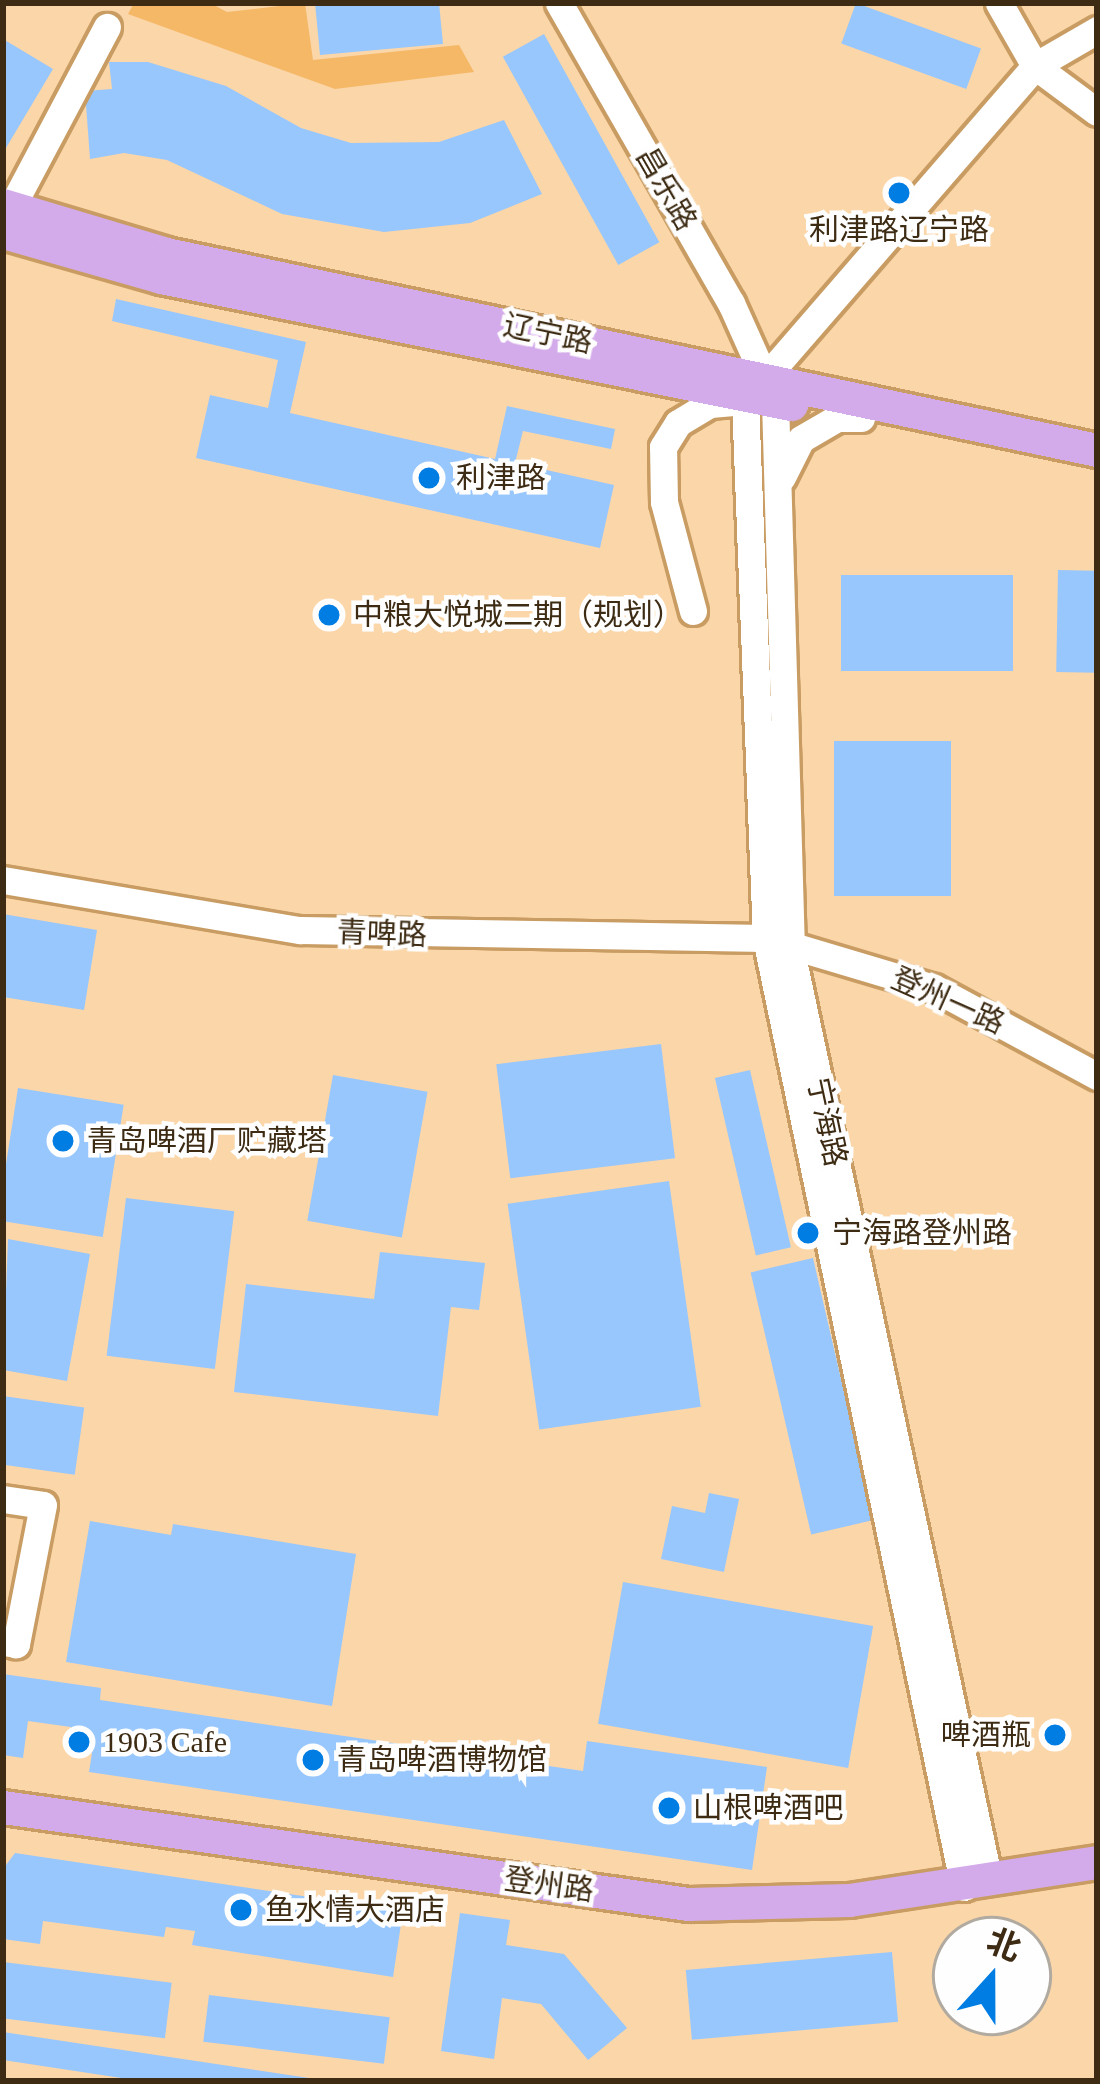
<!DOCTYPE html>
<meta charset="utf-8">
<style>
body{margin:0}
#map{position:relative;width:1100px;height:2084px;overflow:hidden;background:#fbd6a8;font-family:"Times New Roman","Noto Sans SC",serif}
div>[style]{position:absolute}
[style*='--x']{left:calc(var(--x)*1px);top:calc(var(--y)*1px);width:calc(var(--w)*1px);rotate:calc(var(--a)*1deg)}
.green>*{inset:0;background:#f5b867}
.building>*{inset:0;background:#98c7fd;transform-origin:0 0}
.roads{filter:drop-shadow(3px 0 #c89c62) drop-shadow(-3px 0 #c89c62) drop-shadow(0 3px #c89c62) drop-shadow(0 -3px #c89c62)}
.minor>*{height:27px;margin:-13.5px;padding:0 13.5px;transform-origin:13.5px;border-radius:13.5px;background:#fff}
.major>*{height:33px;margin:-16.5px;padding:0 16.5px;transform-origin:16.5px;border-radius:16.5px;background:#d4abea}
.dots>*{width:33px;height:33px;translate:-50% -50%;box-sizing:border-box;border:6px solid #fefefe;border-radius:50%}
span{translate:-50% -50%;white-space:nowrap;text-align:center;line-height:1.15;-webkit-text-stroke:9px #fefefe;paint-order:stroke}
.street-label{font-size:30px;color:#3d2b13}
.poi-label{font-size:30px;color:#3d2b13}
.left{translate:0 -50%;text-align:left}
.right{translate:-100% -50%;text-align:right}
.frame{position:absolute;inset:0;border:6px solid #3d2b13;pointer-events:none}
.north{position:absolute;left:932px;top:1916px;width:120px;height:120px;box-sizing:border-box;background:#fefefe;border:3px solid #b1aaa0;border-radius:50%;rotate:21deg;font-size:33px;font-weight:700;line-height:48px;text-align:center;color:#3d2b13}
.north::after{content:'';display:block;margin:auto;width:42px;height:54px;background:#007de3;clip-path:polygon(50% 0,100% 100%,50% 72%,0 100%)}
</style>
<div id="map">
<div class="green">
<i style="clip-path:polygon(134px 3px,210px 3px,227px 12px,305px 3px,313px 60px,459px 45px,474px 72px,335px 89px,128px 14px)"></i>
</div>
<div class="building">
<i style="clip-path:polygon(315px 3px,439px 3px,443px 44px,320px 55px)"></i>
<i style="left:856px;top:3px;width:133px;height:43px;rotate:20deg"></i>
<i style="left:544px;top:34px;width:238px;height:47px;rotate:61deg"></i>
<i style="clip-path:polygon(3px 39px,53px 69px,3px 153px)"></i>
<i style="clip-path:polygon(109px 62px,148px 62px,226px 86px,301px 128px,351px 143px,439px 142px,504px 120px,542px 194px,470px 223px,384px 232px,282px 214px,167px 160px,124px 153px,90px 159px,85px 91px,112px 89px)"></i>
<i style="clip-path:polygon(116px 299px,306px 342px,290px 413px,495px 459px,507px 406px,615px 429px,611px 449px,523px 431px,515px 463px,614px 485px,600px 548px,196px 458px,210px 395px,268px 408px,278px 360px,112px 321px)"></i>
<i style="left:1058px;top:570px;width:39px;height:102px;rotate:1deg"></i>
<i style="left:841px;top:575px;width:172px;height:96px"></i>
<i style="left:834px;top:741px;width:117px;height:155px"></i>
<i style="clip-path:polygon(3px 914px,97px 930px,84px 1010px,3px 997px)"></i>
<i style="left:661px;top:1044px;width:115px;height:166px;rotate:83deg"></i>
<i style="left:750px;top:1070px;width:182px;height:36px;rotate:77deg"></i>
<i style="left:333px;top:1075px;width:96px;height:148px;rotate:10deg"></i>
<i style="left:18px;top:1088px;width:107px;height:134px;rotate:9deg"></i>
<i style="left:669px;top:1181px;width:228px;height:163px;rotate:82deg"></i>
<i style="left:126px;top:1198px;width:109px;height:159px;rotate:7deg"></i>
<i style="clip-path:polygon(8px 1239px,90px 1254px,67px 1381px,3px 1370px)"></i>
<i style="clip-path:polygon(380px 1252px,485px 1263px,479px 1310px,451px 1307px,438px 1416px,234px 1392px,246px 1284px,374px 1299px)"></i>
<i style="left:813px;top:1258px;width:269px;height:64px;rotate:77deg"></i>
<i style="left:3px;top:1396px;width:82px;height:68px;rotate:8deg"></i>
<i style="clip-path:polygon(709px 1493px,739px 1499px,724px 1572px,661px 1559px,672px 1506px,705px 1513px)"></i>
<i style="clip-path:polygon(90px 1521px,171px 1535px,173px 1524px,356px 1554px,332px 1706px,66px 1662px)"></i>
<i style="left:623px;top:1582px;width:254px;height:144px;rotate:10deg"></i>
<i style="clip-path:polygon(3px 1674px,101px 1688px,100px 1700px,583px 1771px,587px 1741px,767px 1767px,752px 1870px,89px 1772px,92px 1753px,67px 1750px,71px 1727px,28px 1721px,23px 1758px,3px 1755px)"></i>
<i style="clip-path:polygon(15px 1853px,403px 1911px,393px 1977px,192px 1945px,195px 1931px,166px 1927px,164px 1937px,43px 1921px,40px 1944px,3px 1939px,3px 1869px)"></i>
<i style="clip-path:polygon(460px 1913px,510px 1920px,506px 1945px,564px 1954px,627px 2028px,588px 2060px,541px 2004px,502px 1998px,494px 2059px,441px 2051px)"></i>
<i style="left:892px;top:1952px;width:70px;height:207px;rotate:85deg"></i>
<i style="left:3px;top:1962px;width:170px;height:56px;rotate:7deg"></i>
<i style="left:209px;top:1995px;width:182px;height:47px;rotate:7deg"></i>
<i style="clip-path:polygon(3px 2032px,309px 2078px,309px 2081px,141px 2081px,3px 2060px)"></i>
</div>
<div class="roads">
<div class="minor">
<i style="--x:559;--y:3;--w:346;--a:60.2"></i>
<i style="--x:731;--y:303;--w:107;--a:65.8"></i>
<i style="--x:775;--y:401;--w:550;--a:88.33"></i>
<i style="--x:791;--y:951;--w:951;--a:77.98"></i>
<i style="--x:999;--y:3;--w:73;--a:60.3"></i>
<i style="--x:1035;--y:66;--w:77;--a:36.6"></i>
<i style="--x:11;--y:208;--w:205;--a:-62.1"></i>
<i style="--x:782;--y:477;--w:42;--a:-63.4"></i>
<i style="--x:801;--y:439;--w:42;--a:-30.3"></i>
<i style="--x:837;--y:418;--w:24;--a:0"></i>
<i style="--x:693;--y:611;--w:113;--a:-104.9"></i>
<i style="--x:664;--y:502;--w:55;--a:-91"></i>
<i style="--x:663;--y:447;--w:28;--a:-58"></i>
<i style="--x:678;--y:423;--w:37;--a:-31"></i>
<i style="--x:710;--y:404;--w:35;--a:-5"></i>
<i style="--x:3;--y:880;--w:301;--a:9.6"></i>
<i style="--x:300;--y:930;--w:466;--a:1"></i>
<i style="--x:766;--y:938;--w:175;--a:16.6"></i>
<i style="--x:934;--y:988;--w:185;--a:28.4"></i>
<i style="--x:3;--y:1499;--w:40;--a:8.5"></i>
<i style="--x:43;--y:1505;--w:142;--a:101"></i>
<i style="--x:16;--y:1644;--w:13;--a:-171"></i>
<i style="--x:964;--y:1887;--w:969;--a:-101.79"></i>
<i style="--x:766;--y:938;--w:537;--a:-92.24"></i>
<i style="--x:745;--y:401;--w:443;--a:-49.1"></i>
<i style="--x:1035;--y:66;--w:72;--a:-30.1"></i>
</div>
<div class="major">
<i style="--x:3;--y:205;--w:170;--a:16.7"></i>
<i style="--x:166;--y:254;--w:951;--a:11.89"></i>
<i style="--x:3;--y:232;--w:164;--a:15.9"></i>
<i style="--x:161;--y:277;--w:643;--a:11.4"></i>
<i style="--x:3;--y:1807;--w:692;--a:8.06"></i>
<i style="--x:688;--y:1904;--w:161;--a:-1.4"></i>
<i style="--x:849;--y:1900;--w:251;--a:-8.7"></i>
</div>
</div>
<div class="dots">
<i style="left:899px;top:193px;background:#007de3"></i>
<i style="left:429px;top:478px;background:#007de3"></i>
<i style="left:329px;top:615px;background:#007de3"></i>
<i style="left:63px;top:1141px;background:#007de3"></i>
<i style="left:808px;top:1233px;background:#007de3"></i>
<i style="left:1055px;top:1735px;background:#007de3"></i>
<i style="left:79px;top:1742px;background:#007de3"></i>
<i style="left:313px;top:1760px;background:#007de3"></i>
<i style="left:669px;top:1808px;background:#007de3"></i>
<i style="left:241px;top:1910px;background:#007de3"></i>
</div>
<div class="street-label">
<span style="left:666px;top:189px;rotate:60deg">昌乐路</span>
<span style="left:548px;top:334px;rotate:12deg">辽宁路</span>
<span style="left:382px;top:934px;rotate:2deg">青啤路</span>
<span style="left:948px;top:1001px;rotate:24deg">登州一路</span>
<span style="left:827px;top:1122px;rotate:78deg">宁海路</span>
<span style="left:549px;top:1885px;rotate:8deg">登州路</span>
</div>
<div class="poi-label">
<span style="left:899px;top:230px">利津路辽宁路</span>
<span class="left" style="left:456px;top:478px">利津路</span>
<span class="left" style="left:353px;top:615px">中粮大悦城二期（规划）</span>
<span class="left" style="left:87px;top:1141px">青岛啤酒厂贮藏塔</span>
<span class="left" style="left:832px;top:1233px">宁海路登州路</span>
<span class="right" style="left:1031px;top:1735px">啤酒瓶</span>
<span class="left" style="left:103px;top:1742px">1903 Cafe</span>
<span class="left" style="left:337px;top:1760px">青岛啤酒博物馆</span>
<span class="left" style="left:693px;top:1808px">山根啤酒吧</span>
<span class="left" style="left:265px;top:1910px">鱼水情大酒店</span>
</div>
<div class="frame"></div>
<div class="north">北</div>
</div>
